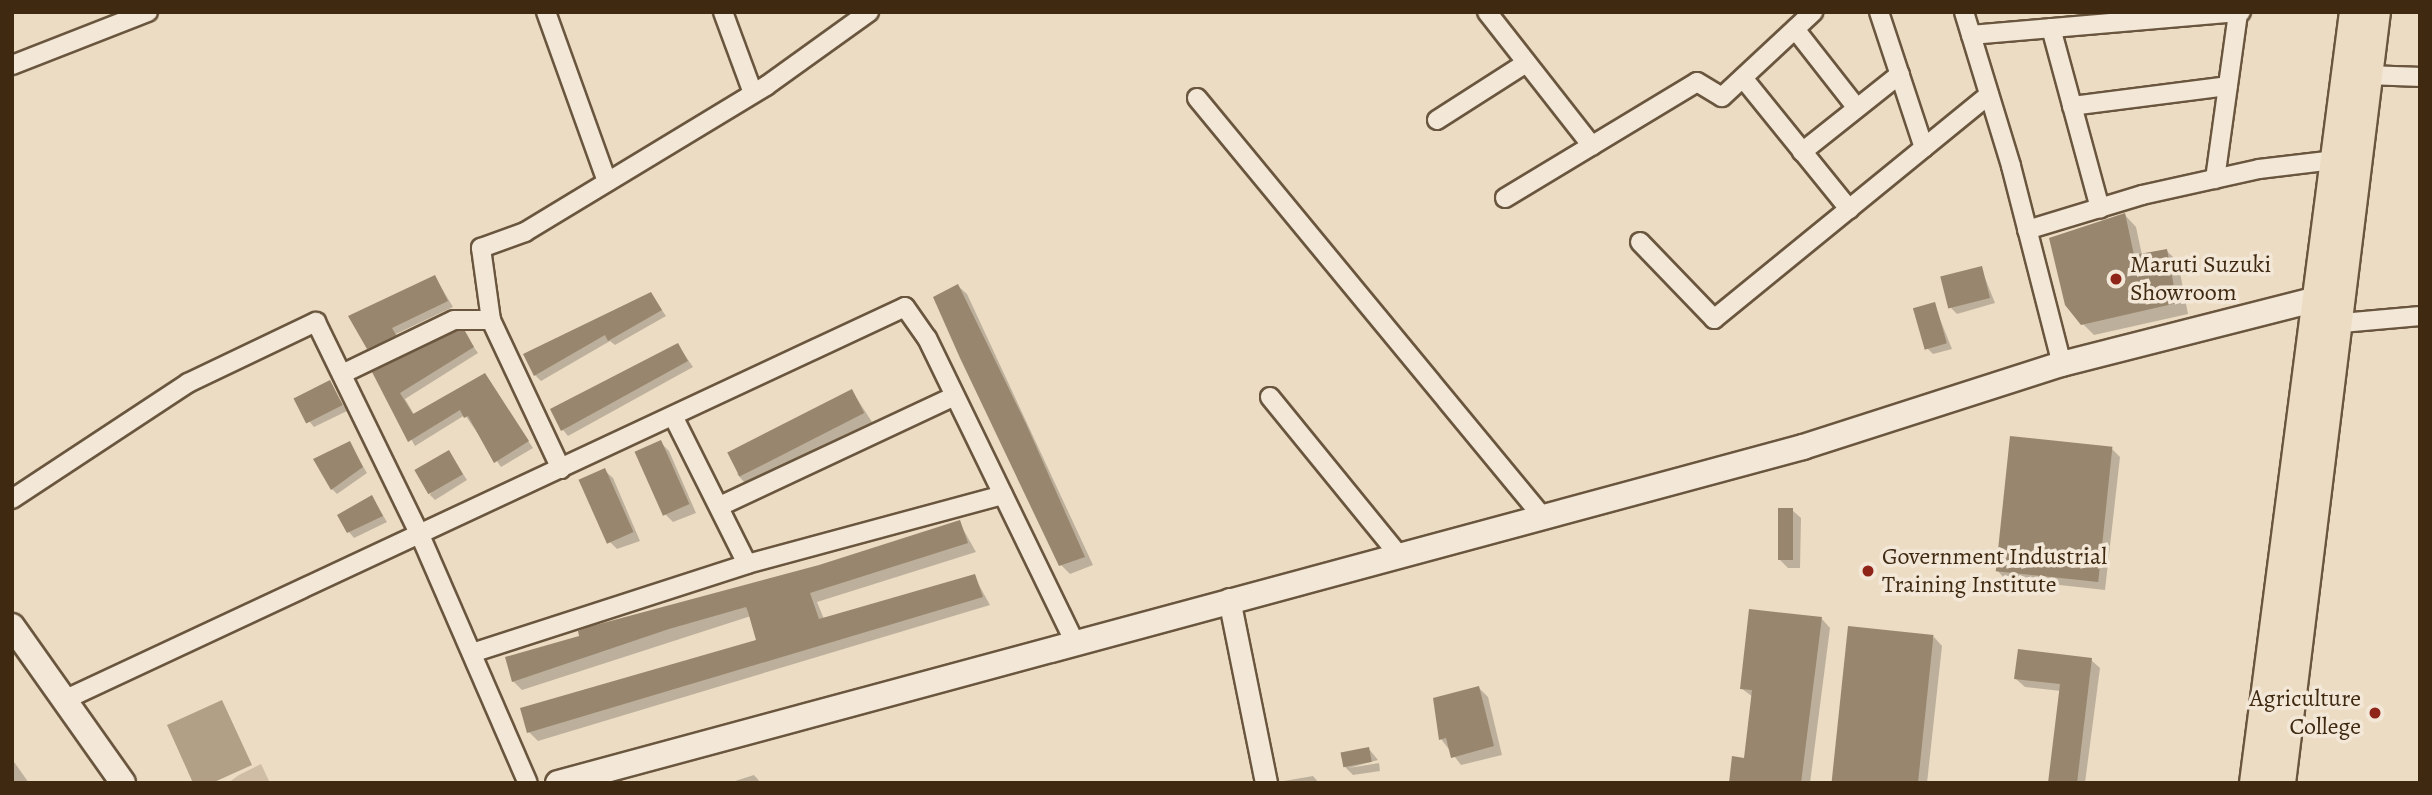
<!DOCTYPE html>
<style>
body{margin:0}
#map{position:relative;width:2432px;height:795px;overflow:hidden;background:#ecdcc3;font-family:Alegreya,serif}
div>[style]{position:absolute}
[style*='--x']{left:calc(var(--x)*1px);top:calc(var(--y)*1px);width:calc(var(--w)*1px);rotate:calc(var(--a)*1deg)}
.green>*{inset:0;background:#cfbea5}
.water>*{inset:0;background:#b19f86}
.shadow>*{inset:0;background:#0003}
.building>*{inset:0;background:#99866e;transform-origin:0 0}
.roads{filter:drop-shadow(2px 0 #6a563e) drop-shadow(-2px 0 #6a563e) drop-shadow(0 2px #6a563e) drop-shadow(0 -2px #6a563e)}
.minor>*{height:18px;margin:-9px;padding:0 9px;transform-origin:9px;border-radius:9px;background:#f3e8d8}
.tertiary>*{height:21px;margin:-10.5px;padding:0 10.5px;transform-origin:10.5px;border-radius:10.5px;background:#f3e8d8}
.secondary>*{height:24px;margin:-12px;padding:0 12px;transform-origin:12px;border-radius:12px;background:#f3e8d8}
.trunk>*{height:28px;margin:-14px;padding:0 14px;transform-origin:14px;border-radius:14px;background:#ecdcc3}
.dots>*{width:19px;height:19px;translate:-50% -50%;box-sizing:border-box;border:4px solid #f3e8d8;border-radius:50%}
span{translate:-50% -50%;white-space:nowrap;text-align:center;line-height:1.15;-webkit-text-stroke:7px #f3e8d8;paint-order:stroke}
.poi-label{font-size:24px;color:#3f2911}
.left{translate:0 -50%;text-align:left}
.right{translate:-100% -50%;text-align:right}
.frame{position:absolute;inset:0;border:14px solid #3f2911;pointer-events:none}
</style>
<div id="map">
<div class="green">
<i style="clip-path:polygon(261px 764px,270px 783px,228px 783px,239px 775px)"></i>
</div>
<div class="water">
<i style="clip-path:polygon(222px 700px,252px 765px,212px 783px,193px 783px,167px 725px)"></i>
</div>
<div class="shadow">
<i style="clip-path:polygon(2125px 215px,2136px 227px,2142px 255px,2166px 250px,2178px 262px,2188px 314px,2094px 335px,2082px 323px)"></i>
<i style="clip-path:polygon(1981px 268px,1995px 303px,1957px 314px,1951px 308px)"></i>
<i style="clip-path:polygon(435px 277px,453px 307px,396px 334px,401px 341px,374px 354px,368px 348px)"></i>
<i style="clip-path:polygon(958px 286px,967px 294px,1093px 565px,1070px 574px,1061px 565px)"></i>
<i style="clip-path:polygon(651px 294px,666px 316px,615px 345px,610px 341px,541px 381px,535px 375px)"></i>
<i style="clip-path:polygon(1934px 304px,1952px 349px,1933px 354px,1928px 349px)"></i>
<i style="clip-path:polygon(464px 333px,478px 353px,405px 399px,415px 416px,484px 375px,533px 448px,501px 467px,465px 415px,415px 446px,374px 373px)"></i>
<i style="clip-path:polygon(678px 345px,693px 367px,568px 436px,563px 430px)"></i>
<i style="clip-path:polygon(329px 382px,347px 411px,314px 427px,309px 421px)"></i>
<i style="clip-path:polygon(852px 391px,872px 422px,745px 483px,737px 474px)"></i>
<i style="clip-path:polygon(660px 442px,669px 451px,696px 513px,673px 522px,664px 513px)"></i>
<i style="clip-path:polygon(349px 443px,367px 473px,337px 494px,332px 489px)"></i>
<i style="clip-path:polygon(2111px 448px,2120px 457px,2105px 590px,2005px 579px,1997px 570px)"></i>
<i style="clip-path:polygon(449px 452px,467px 480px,435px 500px,430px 495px)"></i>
<i style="clip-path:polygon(604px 470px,613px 478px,640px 541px,617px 549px,608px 540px)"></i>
<i style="clip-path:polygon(372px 497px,387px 522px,354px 538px,349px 532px)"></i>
<i style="clip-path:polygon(1792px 510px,1801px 518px,1800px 568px,1788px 568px,1780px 560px)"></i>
<i style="clip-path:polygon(959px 522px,976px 552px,817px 602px,824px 619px,974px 576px,990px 605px,538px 741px,529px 732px,758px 641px,751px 616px,522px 690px,513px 681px,820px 567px)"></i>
<i style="clip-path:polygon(1822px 619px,1830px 628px,1810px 783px,1731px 783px,1745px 760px,1753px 697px,1741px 688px)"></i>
<i style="clip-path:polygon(1934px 637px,1942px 646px,1927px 783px,1832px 783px)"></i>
<i style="clip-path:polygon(2091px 660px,2100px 668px,2085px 783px,2049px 783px,2061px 691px,2025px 687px,2016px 679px)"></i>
<i style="clip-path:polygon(1479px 688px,1488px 697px,1502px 755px,1461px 765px,1441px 739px)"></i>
<i style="clip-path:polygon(1369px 749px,1378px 760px,1349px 768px,1379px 763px,1380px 771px,1353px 775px,1345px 767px)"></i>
<i style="clip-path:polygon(12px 759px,29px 783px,12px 783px)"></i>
<i style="clip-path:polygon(754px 775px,761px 783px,729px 783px)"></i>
<i style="clip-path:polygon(1313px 776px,1319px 783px,1284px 783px,1284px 781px)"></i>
</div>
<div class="building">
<i style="clip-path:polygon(2125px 213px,2134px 255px,2167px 249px,2177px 303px,2081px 325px,2065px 305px,2049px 238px)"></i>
<i style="left:1982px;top:266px;width:33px;height:43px;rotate:76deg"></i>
<i style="clip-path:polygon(435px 275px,448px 301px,392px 328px,396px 335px,367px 349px,348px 316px)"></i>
<i style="clip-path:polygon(958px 284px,1027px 426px,1085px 557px,1059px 566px,960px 358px,933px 297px)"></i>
<i style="clip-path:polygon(651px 292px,662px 310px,608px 341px,605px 335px,534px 376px,523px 354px)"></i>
<i style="left:1935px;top:302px;width:43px;height:23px;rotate:74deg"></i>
<i style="clip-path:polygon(457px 331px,465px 331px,474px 347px,400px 393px,413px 414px,485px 373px,529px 441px,494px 463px,468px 416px,464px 418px,460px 410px,408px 442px,372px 372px)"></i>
<i style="clip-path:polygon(678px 343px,688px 361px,561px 431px,550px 409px)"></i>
<i style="left:330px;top:380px;width:28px;height:41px;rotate:63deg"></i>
<i style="left:852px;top:389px;width:27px;height:140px;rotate:63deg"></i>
<i style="left:2010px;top:436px;width:103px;height:136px;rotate:6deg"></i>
<i style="left:661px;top:440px;width:70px;height:29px;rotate:66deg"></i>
<i style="clip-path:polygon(350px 441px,363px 467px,331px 490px,313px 459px)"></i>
<i style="left:449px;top:450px;width:28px;height:40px;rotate:60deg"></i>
<i style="left:605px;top:468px;width:70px;height:29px;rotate:66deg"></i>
<i style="clip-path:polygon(372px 495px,383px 516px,347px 533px,337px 515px)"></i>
<i style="left:1778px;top:508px;width:15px;height:52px"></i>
<i style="clip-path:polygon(960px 520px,968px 543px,810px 593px,819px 619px,975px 574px,983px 597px,527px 733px,520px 708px,756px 640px,748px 612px,746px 607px,669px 629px,512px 682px,505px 657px,579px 636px,578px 631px,588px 627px,819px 565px)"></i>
<i style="clip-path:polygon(1749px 609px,1822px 617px,1801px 783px,1729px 783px,1732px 756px,1744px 758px,1752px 690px,1740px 689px)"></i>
<i style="left:1848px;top:626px;width:86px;height:158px;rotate:6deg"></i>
<i style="clip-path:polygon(2018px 649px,2092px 658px,2077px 783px,2048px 783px,2060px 684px,2014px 679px)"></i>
<i style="clip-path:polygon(1479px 686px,1494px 746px,1451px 758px,1446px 738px,1439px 740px,1433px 698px)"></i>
<i style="left:1369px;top:747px;width:15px;height:29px;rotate:79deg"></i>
</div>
<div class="roads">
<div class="minor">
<i style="--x:546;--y:12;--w:180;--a:70.2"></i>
<i style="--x:723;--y:12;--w:86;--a:69.7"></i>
<i style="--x:1487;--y:12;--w:170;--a:51.9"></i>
<i style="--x:1879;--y:12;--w:143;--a:71.7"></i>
<i style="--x:1964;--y:12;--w:161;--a:73"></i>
<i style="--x:2011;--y:166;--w:204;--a:75.6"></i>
<i style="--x:2051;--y:28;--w:187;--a:74.8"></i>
<i style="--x:1795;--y:29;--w:100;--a:51.9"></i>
<i style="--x:1971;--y:35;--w:271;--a:-4.9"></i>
<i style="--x:12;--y:65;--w:146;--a:-21.3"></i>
<i style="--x:2368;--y:75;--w:52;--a:2.2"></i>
<i style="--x:1743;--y:78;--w:169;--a:51"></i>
<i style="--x:1197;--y:98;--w:542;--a:50.47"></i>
<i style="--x:2072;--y:106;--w:157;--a:-7.3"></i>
<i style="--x:1437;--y:120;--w:106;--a:-32.6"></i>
<i style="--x:1802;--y:152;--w:125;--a:-38.5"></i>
<i style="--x:2215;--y:179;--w:168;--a:-82.1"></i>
<i style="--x:1505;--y:198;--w:224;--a:-31.1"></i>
<i style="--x:1697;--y:82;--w:29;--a:31"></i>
<i style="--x:1722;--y:97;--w:125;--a:-43"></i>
<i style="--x:2027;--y:230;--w:120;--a:-16.9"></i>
<i style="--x:2142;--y:195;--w:120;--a:-12.5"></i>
<i style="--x:2259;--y:169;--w:77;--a:-6.8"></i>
<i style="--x:1640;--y:242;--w:107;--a:46.1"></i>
<i style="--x:1714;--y:319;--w:355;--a:-39.2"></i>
<i style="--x:2331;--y:324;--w:89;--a:-5.1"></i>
<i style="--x:342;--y:374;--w:124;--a:-25.7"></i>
<i style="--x:454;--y:320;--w:37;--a:0"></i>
<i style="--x:1270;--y:397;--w:203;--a:50.8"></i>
<i style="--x:673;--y:416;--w:165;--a:63.4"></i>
<i style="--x:561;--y:469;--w:165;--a:-115.2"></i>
<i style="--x:491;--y:320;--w:73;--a:-97.9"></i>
<i style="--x:481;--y:248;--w:47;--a:-20"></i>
<i style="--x:525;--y:232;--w:282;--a:-31.2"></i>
<i style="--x:766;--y:86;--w:127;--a:-35.7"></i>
<i style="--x:12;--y:499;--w:211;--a:-33.4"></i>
<i style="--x:188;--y:383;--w:142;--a:-25.5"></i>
<i style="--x:316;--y:322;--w:237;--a:64"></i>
<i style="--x:420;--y:535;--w:270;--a:66.5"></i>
<i style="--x:720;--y:506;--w:259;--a:-25.1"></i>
<i style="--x:472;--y:653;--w:289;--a:-17.9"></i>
<i style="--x:747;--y:564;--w:265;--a:-15.1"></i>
<i style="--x:64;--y:700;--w:928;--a:-25.05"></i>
<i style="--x:905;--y:307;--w:38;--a:55"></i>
<i style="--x:927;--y:338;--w:337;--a:64.1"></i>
</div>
<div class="tertiary">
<i style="--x:1229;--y:599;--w:188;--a:78.6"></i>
</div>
<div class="secondary">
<i style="--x:12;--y:626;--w:192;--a:54.7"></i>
<i style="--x:558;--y:783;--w:1290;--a:-15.1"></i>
<i style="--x:1803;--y:447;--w:272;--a:-17.8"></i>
<i style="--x:2062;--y:364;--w:263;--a:-14.3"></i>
</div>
<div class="trunk">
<i style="--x:2254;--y:783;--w:777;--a:-82.61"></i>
<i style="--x:2281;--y:783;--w:777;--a:-82.98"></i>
</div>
</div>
<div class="dots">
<i style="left:2116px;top:279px;background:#8f2418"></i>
<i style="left:1868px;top:571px;background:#8f2418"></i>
<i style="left:2375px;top:713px;background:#8f2418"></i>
</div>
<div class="poi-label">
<span class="left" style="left:2130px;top:279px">Maruti Suzuki<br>Showroom</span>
<span class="left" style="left:1882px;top:571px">Government Industrial<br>Training Institute</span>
<span class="right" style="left:2361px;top:713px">Agriculture<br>College</span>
</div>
<div class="frame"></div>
</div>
